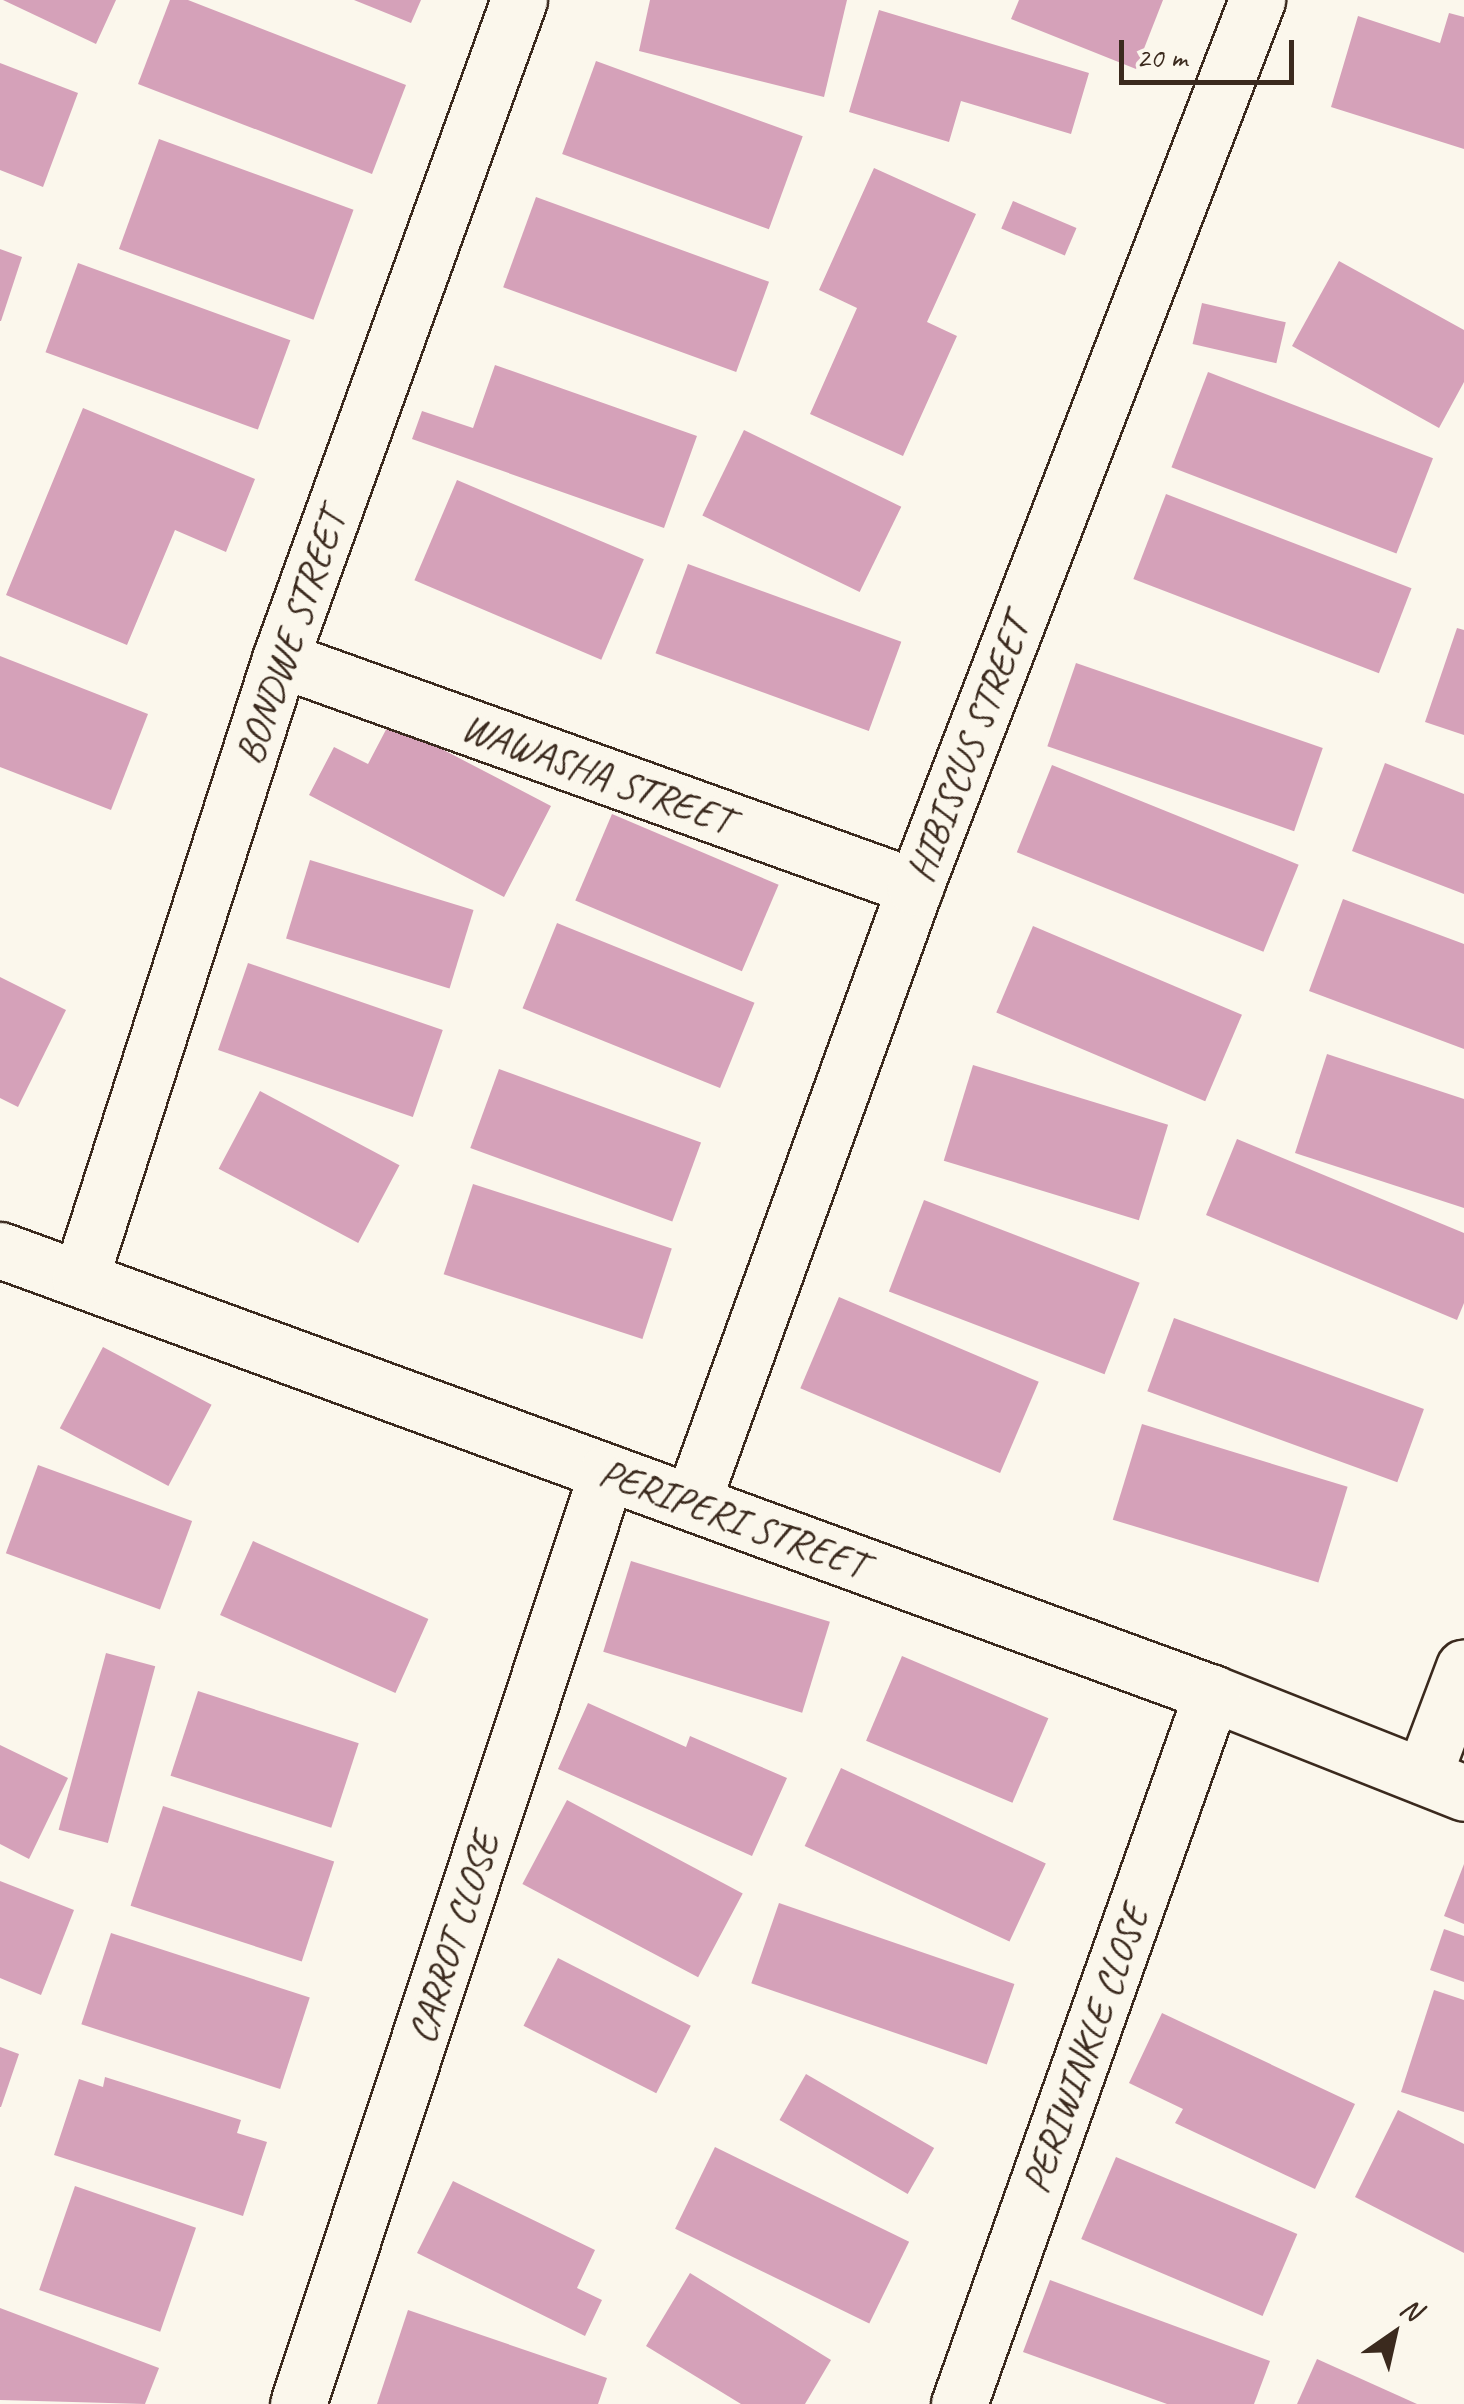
<!DOCTYPE html>
<style>
body{margin:0}
#map{position:relative;width:1464px;height:2404px;overflow:hidden;background:#fbf7ec;font-family:Caveat,sans-serif}
div>[style]{position:absolute}
[style*='--x']{left:calc(var(--x)*1px);top:calc(var(--y)*1px);width:calc(var(--w)*1px);rotate:calc(var(--a)*1deg)}
.building>*{inset:0;background:#d5a1b9;transform-origin:0 0}
.roads{filter:drop-shadow(2px 0 #3b2a1e) drop-shadow(-2px 0 #3b2a1e) drop-shadow(0 2px #3b2a1e) drop-shadow(0 -2px #3b2a1e)}
.minor>*{height:55px;margin:-27.5px;padding:0 27.5px;transform-origin:27.5px;border-radius:27.5px;background:#fbf7ec}
span{translate:-50% -50%;white-space:nowrap;text-align:center;line-height:1.15;-webkit-text-stroke:9px #fbf7ec;paint-order:stroke}
.street-label{font-size:40px;color:#3b2a1e}
.north{position:absolute;left:1344px;top:2284px;width:100px;height:100px;-webkit-text-stroke:8px #fbf7ec;paint-order:stroke;rotate:34deg;font-size:28px;font-weight:700;line-height:40px;text-align:center;color:#3b2a1e}
.north::after{content:'';display:block;margin:auto;width:35px;height:45px;background:#3b2a1e;clip-path:polygon(50% 0,100% 100%,50% 72%,0 100%)}
.scale{position:absolute;left:1119px;top:40px;width:175px;height:45px;box-sizing:border-box;border:5px solid #3b2a1e;border-top:0;padding-left:12px;font-size:30px;line-height:35px;white-space:nowrap;color:#3b2a1e;-webkit-text-stroke:8px #fbf7ec;paint-order:stroke}
</style>
<div id="map">
<div class="building">
<i style="clip-path:polygon(3px 0,116px 0,96px 44px)"></i>
<i style="clip-path:polygon(170px 0,188px 0,406px 85px,372px 174px,138px 84px)"></i>
<i style="clip-path:polygon(354px 0,421px 0,411px 23px)"></i>
<i style="clip-path:polygon(650px 0,847px 0,824px 97px,639px 51px)"></i>
<i style="clip-path:polygon(1019px 0,1163px 0,1136px 69px,1011px 19px)"></i>
<i style="clip-path:polygon(879px 10px,1089px 73px,1071px 134px,961px 101px,949px 142px,849px 112px)"></i>
<i style="clip-path:polygon(1449px 13px,1464px 17px,1464px 149px,1331px 107px,1358px 16px,1440px 43px)"></i>
<i style="left:596px;top:61px;width:220px;height:99px;rotate:20deg"></i>
<i style="clip-path:polygon(0 63px,78px 93px,43px 187px,0 170px)"></i>
<i style="left:159px;top:139px;width:207px;height:117px;rotate:20deg"></i>
<i style="clip-path:polygon(874px 168px,976px 214px,927px 322px,957px 336px,903px 456px,810px 414px,857px 308px,819px 290px)"></i>
<i style="left:536px;top:197px;width:248px;height:96px;rotate:20deg"></i>
<i style="left:1013px;top:201px;width:69px;height:30px;rotate:23deg"></i>
<i style="clip-path:polygon(0 249px,22px 257px,1px 321px,0 321px)"></i>
<i style="clip-path:polygon(1339px 261px,1464px 330px,1464px 382px,1439px 428px,1292px 346px)"></i>
<i style="left:78px;top:263px;width:226px;height:95px;rotate:20deg"></i>
<i style="left:1202px;top:303px;width:86px;height:42px;rotate:13deg"></i>
<i style="clip-path:polygon(495px 365px,697px 436px,664px 528px,412px 439px,422px 411px,473px 428px)"></i>
<i style="left:1208px;top:372px;width:241px;height:102px;rotate:21deg"></i>
<i style="clip-path:polygon(83px 408px,255px 479px,226px 552px,175px 530px,127px 645px,6px 595px)"></i>
<i style="left:744px;top:430px;width:175px;height:95px;rotate:26deg"></i>
<i style="left:457px;top:480px;width:203px;height:109px;rotate:23deg"></i>
<i style="left:1166px;top:494px;width:263px;height:91px;rotate:21deg"></i>
<i style="left:688px;top:564px;width:227px;height:95px;rotate:20deg"></i>
<i style="clip-path:polygon(1457px 628px,1464px 630px,1464px 735px,1425px 722px)"></i>
<i style="clip-path:polygon(0 656px,148px 714px,111px 810px,0 767px)"></i>
<i style="left:1076px;top:663px;width:261px;height:88px;rotate:19deg"></i>
<i style="clip-path:polygon(390px 722px,551px 806px,504px 897px,309px 795px,334px 747px,368px 764px)"></i>
<i style="clip-path:polygon(1385px 763px,1464px 794px,1464px 894px,1352px 851px)"></i>
<i style="left:1052px;top:765px;width:266px;height:94px;rotate:22deg"></i>
<i style="left:612px;top:814px;width:181px;height:94px;rotate:23deg"></i>
<i style="left:310px;top:860px;width:171px;height:82px;rotate:17deg"></i>
<i style="clip-path:polygon(1343px 899px,1464px 944px,1464px 1049px,1309px 991px)"></i>
<i style="left:557px;top:923px;width:213px;height:92px;rotate:22deg"></i>
<i style="left:1033px;top:926px;width:227px;height:94px;rotate:23deg"></i>
<i style="left:248px;top:963px;width:206px;height:92px;rotate:19deg"></i>
<i style="clip-path:polygon(0 977px,66px 1010px,18px 1107px,0 1098px)"></i>
<i style="clip-path:polygon(1327px 1054px,1464px 1099px,1464px 1208px,1295px 1153px)"></i>
<i style="left:973px;top:1065px;width:204px;height:100px;rotate:17deg"></i>
<i style="left:499px;top:1069px;width:215px;height:84px;rotate:20deg"></i>
<i style="left:260px;top:1091px;width:158px;height:88px;rotate:28deg"></i>
<i style="clip-path:polygon(1237px 1139px,1464px 1233px,1464px 1303px,1457px 1320px,1206px 1215px)"></i>
<i style="left:473px;top:1184px;width:209px;height:95px;rotate:18deg"></i>
<i style="left:924px;top:1200px;width:231px;height:98px;rotate:21deg"></i>
<i style="left:839px;top:1297px;width:217px;height:99px;rotate:23deg"></i>
<i style="left:1174px;top:1318px;width:266px;height:78px;rotate:20deg"></i>
<i style="left:103px;top:1347px;width:123px;height:92px;rotate:28deg"></i>
<i style="left:1142px;top:1424px;width:215px;height:100px;rotate:17deg"></i>
<i style="left:38px;top:1465px;width:164px;height:94px;rotate:20deg"></i>
<i style="left:253px;top:1541px;width:192px;height:81px;rotate:24deg"></i>
<i style="left:631px;top:1561px;width:208px;height:95px;rotate:17deg"></i>
<i style="left:106px;top:1653px;width:51px;height:183px;rotate:15deg"></i>
<i style="left:902px;top:1656px;width:159px;height:92px;rotate:23deg"></i>
<i style="left:198px;top:1691px;width:169px;height:89px;rotate:18deg"></i>
<i style="clip-path:polygon(588px 1703px,686px 1747px,690px 1736px,787px 1778px,752px 1856px,558px 1769px)"></i>
<i style="clip-path:polygon(0 1745px,68px 1778px,29px 1859px,0 1844px)"></i>
<i style="left:841px;top:1768px;width:226px;height:86px;rotate:25deg"></i>
<i style="left:567px;top:1800px;width:199px;height:95px;rotate:28deg"></i>
<i style="left:163px;top:1806px;width:180px;height:105px;rotate:18deg"></i>
<i style="clip-path:polygon(1464px 1864px,1464px 1924px,1444px 1916px)"></i>
<i style="clip-path:polygon(0 1881px,74px 1910px,41px 1995px,0 1978px)"></i>
<i style="left:779px;top:1903px;width:249px;height:85px;rotate:19deg"></i>
<i style="clip-path:polygon(1444px 1929px,1464px 1936px,1464px 1982px,1430px 1970px)"></i>
<i style="left:111px;top:1933px;width:209px;height:96px;rotate:18deg"></i>
<i style="left:558px;top:1958px;width:149px;height:76px;rotate:27deg"></i>
<i style="clip-path:polygon(1434px 1990px,1464px 2000px,1464px 2112px,1401px 2092px)"></i>
<i style="clip-path:polygon(1162px 2013px,1355px 2104px,1315px 2189px,1175px 2123px,1183px 2109px,1129px 2083px)"></i>
<i style="clip-path:polygon(0 2047px,19px 2054px,1px 2107px,0 2107px)"></i>
<i style="left:806px;top:2074px;width:148px;height:53px;rotate:30deg"></i>
<i style="clip-path:polygon(105px 2077px,241px 2120px,237px 2133px,267px 2142px,243px 2216px,54px 2155px,79px 2079px,103px 2087px)"></i>
<i style="clip-path:polygon(1398px 2110px,1464px 2144px,1464px 2253px,1355px 2197px)"></i>
<i style="left:715px;top:2147px;width:216px;height:91px;rotate:26deg"></i>
<i style="left:1116px;top:2157px;width:197px;height:89px;rotate:23deg"></i>
<i style="clip-path:polygon(453px 2181px,595px 2250px,577px 2288px,602px 2300px,585px 2336px,417px 2253px)"></i>
<i style="left:75px;top:2186px;width:128px;height:110px;rotate:19deg"></i>
<i style="clip-path:polygon(690px 2273px,831px 2360px,805px 2404px,741px 2404px,646px 2346px)"></i>
<i style="clip-path:polygon(1050px 2280px,1270px 2361px,1254px 2404px,1167px 2404px,1023px 2352px)"></i>
<i style="clip-path:polygon(0 2308px,159px 2368px,145px 2404px,0 2400px)"></i>
<i style="clip-path:polygon(408px 2310px,607px 2378px,598px 2404px,377px 2404px)"></i>
<i style="clip-path:polygon(1317px 2359px,1417px 2404px,1297px 2404px)"></i>
</div>
<div class="roads">
<div class="minor">
<i style="--x:280;--y:659;--w:675;--a:19.75"></i>
<i style="--x:0;--y:1250;--w:1290;--a:20.08"></i>
<i style="--x:1212;--y:1693;--w:271;--a:21.6"></i>
<i style="--x:80;--y:1279;--w:651;--a:-72.12"></i>
<i style="--x:280;--y:659;--w:701;--a:-70.07"></i>
<i style="--x:692;--y:1502;--w:654;--a:-70.07"></i>
<i style="--x:915;--y:887;--w:951;--a:-68.91"></i>
<i style="--x:1423;--y:1776;--w:116;--a:-69.4"></i>
<i style="--x:298;--y:2404;--w:982;--a:-71.66"></i>
<i style="--x:959;--y:2404;--w:755;--a:-70.41"></i>
</div>
</div>
<div class="street-label">
<span style="left:290px;top:637px;rotate:-71deg">BONDWE STREET</span>
<span style="left:968px;top:749px;rotate:-69deg">HIBISCUS STREET</span>
<span style="left:597px;top:773px;rotate:20deg">WAWASHA STREET</span>
<span style="left:733px;top:1518px;rotate:20deg">PERIPERI STREET</span>
<span style="left:453px;top:1938px;rotate:-72deg">CARROT CLOSE</span>
<span style="left:1085px;top:2049px;rotate:-70deg">PERIWINKLE CLOSE</span>
</div>
<div class="north">N</div>
<div class="scale">20 m</div>
</div>
